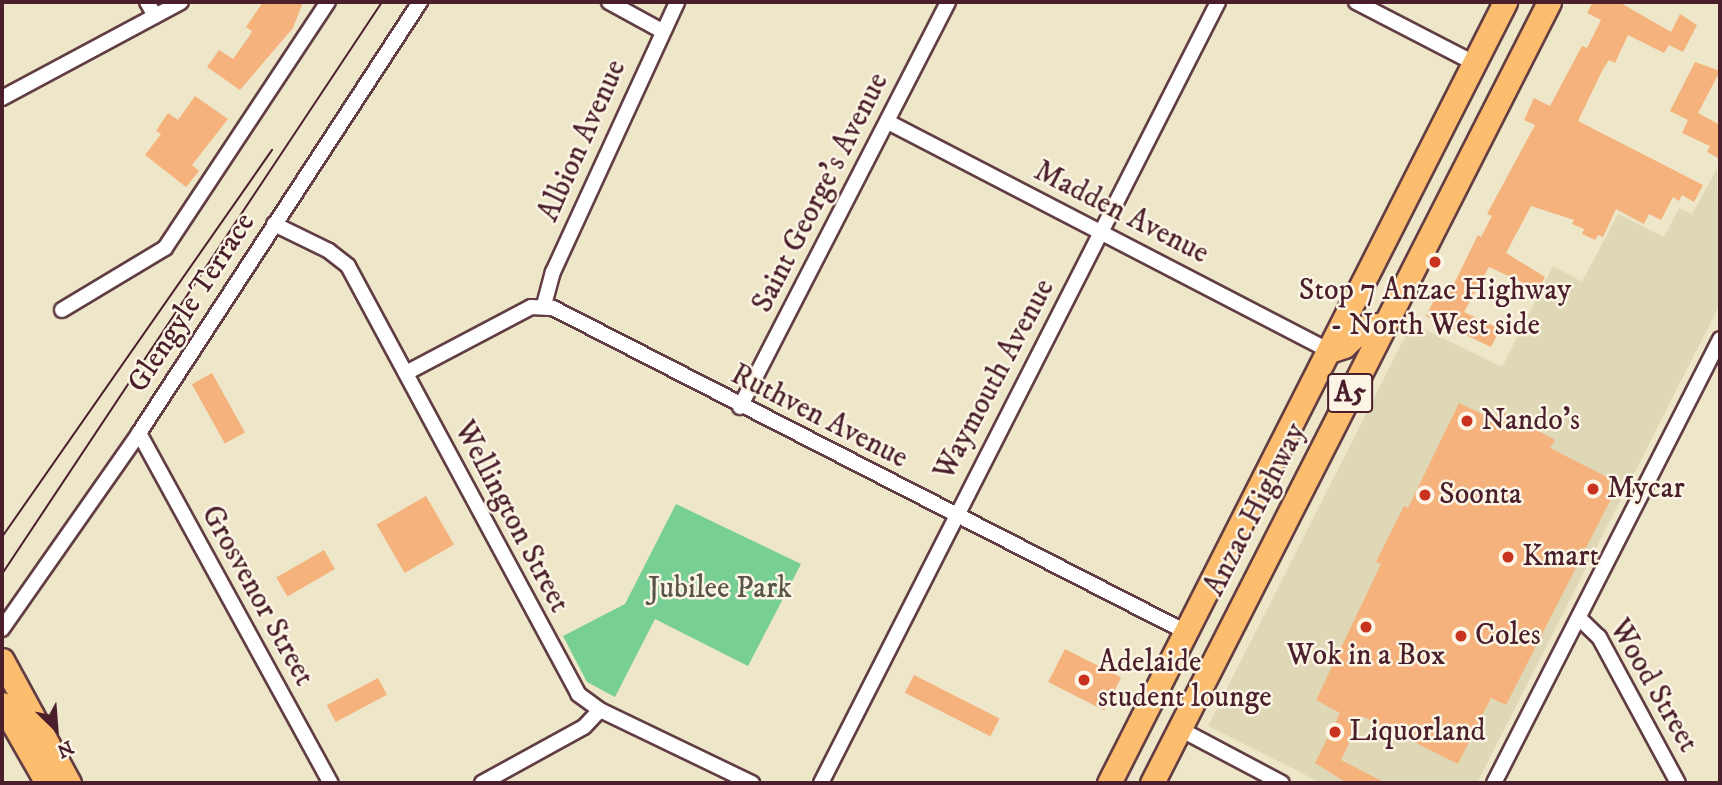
<!DOCTYPE html>
<style>
body{margin:0}
#map{position:relative;width:1722px;height:785px;overflow:hidden;background:#ede6c8;font-family:"IM FELL DW Pica",serif}
div>[style]{position:absolute}
[style*='--x']{left:calc(var(--x)*1px);top:calc(var(--y)*1px);width:calc(var(--w)*1px);rotate:calc(var(--a)*1deg)}
.built>*{inset:0;background:#dfd8b7}
.green>*{inset:0;background:#77cf94}
.building>*{inset:0;background:#f5b27c;transform-origin:0 0}
.roads{filter:drop-shadow(2px 0 #623d43) drop-shadow(-2px 0 #623d43) drop-shadow(0 2px #623d43) drop-shadow(0 -2px #623d43)}
.minor>*{height:14px;margin:-7px;padding:0 7px;transform-origin:7px;border-radius:7px;background:#fff}
.trunk>*{height:23px;margin:-11.5px;padding:0 11.5px;transform-origin:11.5px;border-radius:11.5px;background:#fcbd6f}
.tram>*{height:2px;margin:-1px;padding:0 1px;transform-origin:1px;border-radius:1px;background:#4a1f2b}
.dots>*{width:19px;height:19px;translate:-50% -50%;box-sizing:border-box;border:4px solid #fcf5e5;border-radius:50%}
span{translate:-50% -50%;white-space:nowrap;text-align:center;line-height:1.15;-webkit-text-stroke:5px #fcf5e5;paint-order:stroke}
.shield-label span{padding:2px 5px;background:#fcf5e5;border:2px solid;border-radius:5px;-webkit-text-stroke-width:0}
.shield-label{font-size:28px;color:#4a1f2b;font-weight:700}
.street-label{font-size:30px;color:#4a1f2b}
.poi-label{font-size:30px;color:#4a1f2b}
.left{translate:0 -50%;text-align:left}
.park-label{font-size:30px;color:#58544a}
.frame{position:absolute;inset:0;border:4px solid #4a1f2b;pointer-events:none}
.north{position:absolute;left:21px;top:694px;width:70px;height:70px;-webkit-text-stroke:5px #fcf5e5;paint-order:stroke;rotate:155deg;font-size:19px;font-weight:700;line-height:28px;text-align:center;color:#4a1f2b}
.north::after{content:'';display:block;margin:auto;width:24px;height:32px;background:#4a1f2b;clip-path:polygon(50% 0,100% 100%,50% 72%,0 100%)}
</style>
<div id="map">
<div class="built">
<i style="clip-path:polygon(1717px 169px,1720px 304px,1477px 783px,1321px 783px,1208px 726px,1412px 323px,1502px 367px,1553px 266px,1582px 282px,1618px 214px,1664px 237px,1679px 208px,1692px 214px)"></i>
</div>
<div class="green">
<i style="clip-path:polygon(676px 504px,801px 564px,748px 666px,655px 619px,615px 697px,587px 682px,563px 636px,625px 604px)"></i>
</div>
<div class="building">
<i style="clip-path:polygon(263px 2px,303px 2px,293px 28px,240px 90px,207px 67px,219px 50px,233px 59px,250px 35px,252px 31px,246px 27px)"></i>
<i style="clip-path:polygon(1593px 2px,1619px 2px,1671px 32px,1680px 14px,1697px 25px,1683px 52px,1669px 45px,1664px 53px,1628px 35px,1615px 63px,1609px 60px,1603px 69px,1578px 121px,1703px 185px,1694px 202px,1682px 195px,1679px 201px,1673px 197px,1661px 220px,1649px 214px,1644px 224px,1616px 209px,1603px 237px,1598px 235px,1595px 240px,1582px 234px,1584px 229px,1572px 224px,1574px 220px,1531px 206px,1506px 253px,1545px 277px,1538px 290px,1489px 267px,1464px 312px,1500px 329px,1491px 347px,1426px 316px,1435px 298px,1445px 302px,1478px 235px,1481px 237px,1492px 216px,1487px 214px,1535px 125px,1524px 120px,1534px 98px,1550px 106px,1582px 46px,1587px 48px,1601px 20px,1587px 13px)"></i>
<i style="clip-path:polygon(1695px 62px,1720px 71px,1698px 113px,1720px 125px,1720px 159px,1707px 152px,1710px 146px,1682px 133px,1688px 120px,1670px 111px)"></i>
<i style="clip-path:polygon(195px 96px,228px 119px,192px 165px,199px 171px,186px 187px,145px 155px,161px 134px,156px 131px,168px 113px,178px 120px)"></i>
<i style="left:212px;top:373px;width:68px;height:23px;rotate:61deg"></i>
<i style="clip-path:polygon(1459px 403px,1488px 417px,1502px 412px,1555px 440px,1550px 448px,1613px 480px,1608px 490px,1614px 493px,1506px 705px,1491px 698px,1458px 764px,1362px 716px,1341px 760px,1386px 783px,1347px 783px,1315px 763px,1340px 713px,1316px 700px,1381px 564px,1376px 562px,1404px 506px,1408px 508px)"></i>
<i style="left:426px;top:496px;width:56px;height:57px;rotate:60deg"></i>
<i style="left:324px;top:550px;width:22px;height:55px;rotate:60deg"></i>
<i style="left:1065px;top:649px;width:63px;height:37px;rotate:27deg"></i>
<i style="left:914px;top:675px;width:96px;height:20px;rotate:27deg"></i>
<i style="left:378px;top:678px;width:19px;height:58px;rotate:62deg"></i>
</div>
<div class="roads">
<div class="minor">
<i style="--x:147;--y:2;--w:16;--a:60"></i>
<i style="--x:609;--y:2;--w:60;--a:28.7"></i>
<i style="--x:1356;--y:2;--w:133;--a:27.3"></i>
<i style="--x:2;--y:98;--w:203;--a:-28.2"></i>
<i style="--x:888;--y:122;--w:497;--a:27.4"></i>
<i style="--x:274;--y:224;--w:61;--a:26.1"></i>
<i style="--x:329;--y:251;--w:24;--a:38"></i>
<i style="--x:348;--y:266;--w:486;--a:61.7"></i>
<i style="--x:578;--y:694;--w:27;--a:36"></i>
<i style="--x:600;--y:710;--w:169;--a:25.7"></i>
<i style="--x:544;--y:305;--w:34;--a:-75"></i>
<i style="--x:553;--y:272;--w:297;--a:-65.3"></i>
<i style="--x:62;--y:310;--w:120;--a:-31"></i>
<i style="--x:165;--y:248;--w:295;--a:-56.5"></i>
<i style="--x:406;--y:373;--w:141;--a:-27.8"></i>
<i style="--x:531;--y:307;--w:22;--a:3"></i>
<i style="--x:553;--y:308;--w:709;--a:27.11"></i>
<i style="--x:740;--y:407;--w:455;--a:-62.8"></i>
<i style="--x:139;--y:433;--w:399;--a:61.3"></i>
<i style="--x:1579;--y:618;--w:28;--a:44"></i>
<i style="--x:1599;--y:637;--w:166;--a:61.6"></i>
<i style="--x:2;--y:629;--w:239;--a:-55"></i>
<i style="--x:139;--y:433;--w:515;--a:-56.9"></i>
<i style="--x:1180;--y:729;--w:115;--a:27.9"></i>
<i style="--x:482;--y:783;--w:116;--a:-28.8"></i>
<i style="--x:584;--y:727;--w:23;--a:-47"></i>
<i style="--x:821;--y:783;--w:876;--a:-63.05"></i>
<i style="--x:1494;--y:783;--w:498;--a:-63"></i>
</div>
<div class="trunk">
<i style="--x:1332;--y:350;--w:13;--a:-18"></i>
<i style="--x:1344;--y:346;--w:28;--a:-42"></i>
<i style="--x:1365;--y:327;--w:20;--a:-9"></i>
<i style="--x:2;--y:660;--w:140;--a:61.4"></i>
<i style="--x:2;--y:704;--w:91;--a:60.3"></i>
<i style="--x:1109;--y:783;--w:876;--a:-63.11"></i>
<i style="--x:1152;--y:783;--w:876;--a:-63.05"></i>
</div>
</div>
<div class="tram">
<i style="--x:2;--y:537;--w:472;--a:-55.1"></i>
<i style="--x:2;--y:574;--w:687;--a:-56.4"></i>
</div>
<div class="dots">
<i style="left:1435px;top:262px;background:#c8321e"></i>
<i style="left:1467px;top:421px;background:#c8321e"></i>
<i style="left:1593px;top:489px;background:#c8321e"></i>
<i style="left:1425px;top:495px;background:#c8321e"></i>
<i style="left:1508px;top:557px;background:#c8321e"></i>
<i style="left:1366px;top:627px;background:#c8321e"></i>
<i style="left:1461px;top:636px;background:#c8321e"></i>
<i style="left:1084px;top:680px;background:#c8321e"></i>
<i style="left:1335px;top:732px;background:#c8321e"></i>
</div>
<div class="shield-label">
<span style="left:1350px;top:393px">A5</span>
</div>
<div class="street-label">
<span style="left:583px;top:141px;rotate:-66deg">Albion Avenue</span>
<span style="left:821px;top:193px;rotate:-63deg">Saint George's Avenue</span>
<span style="left:1121px;top:213px;rotate:27deg">Madden Avenue</span>
<span style="left:192px;top:303px;rotate:-57deg">Glengyle Terrace</span>
<span style="left:995px;top:380px;rotate:-62deg">Waymouth Avenue</span>
<span style="left:819px;top:417px;rotate:27deg">Ruthven Avenue</span>
<span style="left:1256px;top:510px;rotate:-63deg">Anzac Highway</span>
<span style="left:511px;top:517px;rotate:62deg">Wellington Street</span>
<span style="left:257px;top:596px;rotate:61deg">Grosvenor Street</span>
<span style="left:1653px;top:686px;rotate:60deg">Wood Street</span>
</div>
<div class="poi-label">
<span style="left:1435px;top:308px">Stop 7 Anzac Highway<br>- North West side</span>
<span class="left" style="left:1481px;top:421px">Nando's</span>
<span class="left" style="left:1607px;top:489px">Mycar</span>
<span class="left" style="left:1439px;top:495px">Soonta</span>
<span class="left" style="left:1522px;top:557px">Kmart</span>
<span class="left" style="left:1475px;top:636px">Coles</span>
<span style="left:1366px;top:656px">Wok in a Box</span>
<span class="left" style="left:1098px;top:680px">Adelaide<br>student lounge</span>
<span class="left" style="left:1349px;top:732px">Liquorland</span>
</div>
<div class="park-label">
<span style="left:720px;top:589px">Jubilee Park</span>
</div>
<div class="frame"></div>
<div class="north">N</div>
</div>
